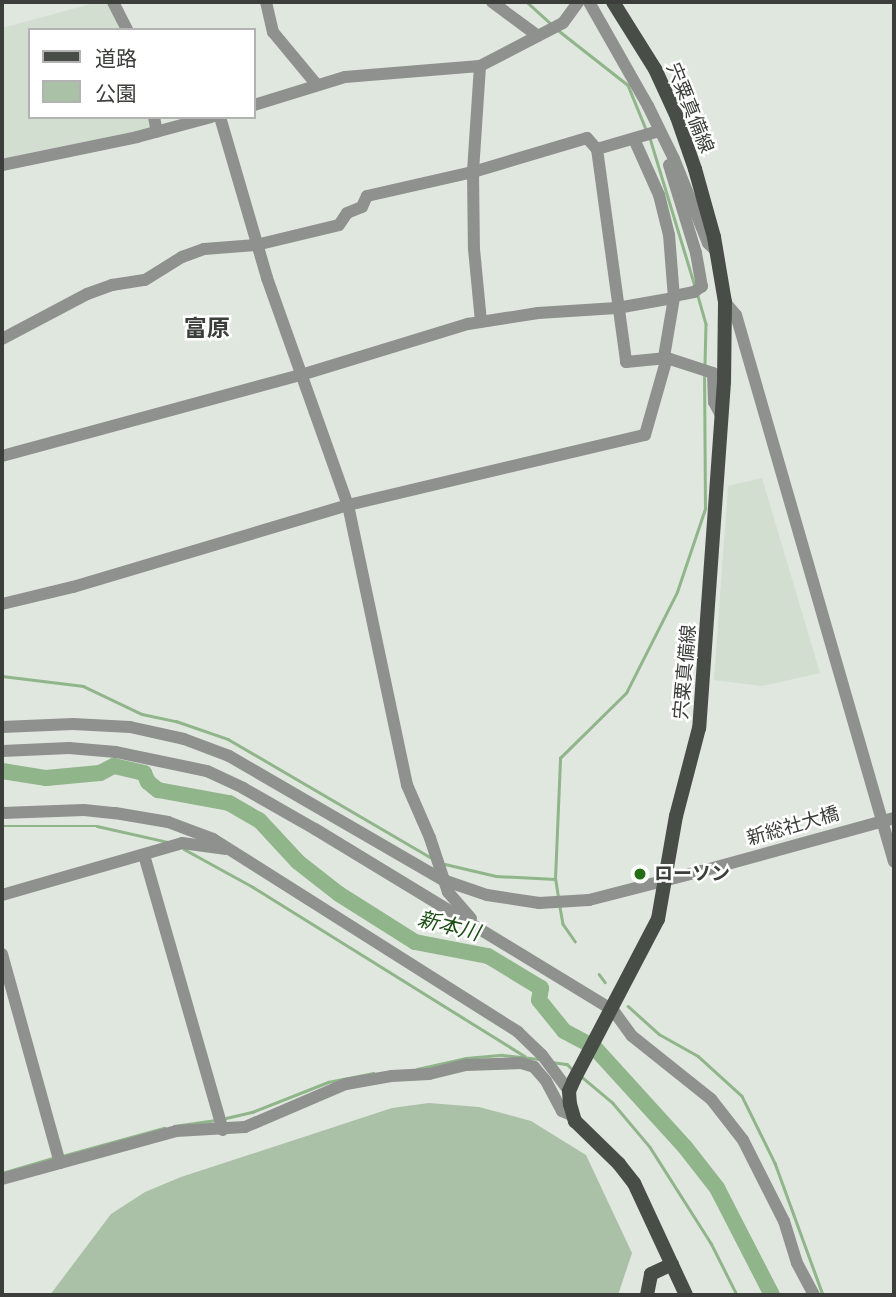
<!DOCTYPE html>
<meta charset="utf-8">
<style>
body{margin:0}
#map{position:relative;width:896px;height:1297px;overflow:hidden;background:#e0e7df;font-family:Ubuntu,"Noto Sans JP",sans-serif}
div>[style]{position:absolute}
[style*='--x']{left:calc(var(--x)*1px);top:calc(var(--y)*1px);width:calc(var(--w)*1px);rotate:calc(var(--a)*1deg)}
.built>*{inset:0;background:#d2ded0}
.green>*{inset:0;background:#abc1a7}
.stream>*{height:2.5px;margin:-1.25px;padding:0 1.25px;transform-origin:1.25px;border-radius:1.25px;background:#90b58a}
.river>*{height:16px;margin:-8px;padding:0 8px;transform-origin:8px;border-radius:8px;background:#90b58a}
.minor>*{height:12px;margin:-6px;padding:0 6px;transform-origin:6px;border-radius:6px;background:#8e918d}
.major>*{height:14px;margin:-7px;padding:0 7px;transform-origin:7px;border-radius:7px;background:#484d48}
.minor-bridge>*{height:12px;margin:-6px;padding:0 6px;transform-origin:6px;border-radius:6px;background:#8e918d}
.dots>*{width:19px;height:19px;translate:-50% -50%;box-sizing:border-box;border:4px solid #fff;border-radius:50%}
span{translate:-50% -50%;white-space:nowrap;text-align:center;line-height:1.15;-webkit-text-stroke:5px #fff;paint-order:stroke}
.street-label{font-size:19px;color:#3b3e3b}
.poi-label{font-size:19px;color:#3b3e3b;font-weight:700}
.left{translate:0 -50%;text-align:left}
.water-label{font-size:21px;color:#1d4f15;font-style:italic}
.quarter-label{font-size:23px;color:#3b3e3b;font-weight:700}
.frame{position:absolute;inset:0;border:4px solid #3b3e3b;pointer-events:none}
.legend{position:absolute;left:28px;top:28px;width:228px;height:91px;box-sizing:border-box;background:#fff;border:2px solid #b1b2b1;margin:0;padding:9px 12px;list-style:none;font-size:21px;color:#3b3e3b}
.legend li{display:flex;align-items:center;gap:14px;height:35px}
.legend b{width:35px;border:2px solid #b1b2b1}
</style>
<div id="map">
<div class="built">
<i style="clip-path:polygon(98px 2px,111px 2px,124px 30px,30px 30px,30px 117px,148px 117px,151px 128px,2px 159px,2px 28px)"></i>
<i style="clip-path:polygon(762px 478px,820px 673px,762px 686px,714px 680px,728px 486px)"></i>
</div>
<div class="green">
<i style="clip-path:polygon(429px 1103px,479px 1107px,531px 1121px,586px 1155px,632px 1253px,618px 1295px,50px 1295px,111px 1214px,145px 1192px,181px 1177px,392px 1108px)"></i>
</div>
<div class="stream">
<i style="--x:527;--y:2;--w:31;--a:42"></i>
<i style="--x:558;--y:30;--w:89;--a:38.2"></i>
<i style="--x:628;--y:85;--w:48;--a:67.8"></i>
<i style="--x:650;--y:138;--w:155;--a:73.1"></i>
<i style="--x:698;--y:296;--w:29;--a:74"></i>
<i style="--x:706;--y:324;--w:41;--a:91.4"></i>
<i style="--x:2;--y:676;--w:82;--a:7"></i>
<i style="--x:83;--y:686;--w:65;--a:25.4"></i>
<i style="--x:142;--y:714;--w:35;--a:12"></i>
<i style="--x:176;--y:721;--w:55;--a:19.1"></i>
<i style="--x:228;--y:739;--w:234;--a:30.3"></i>
<i style="--x:2;--y:826;--w:95;--a:0"></i>
<i style="--x:97;--y:826;--w:73;--a:12.7"></i>
<i style="--x:184;--y:849;--w:79;--a:28.8"></i>
<i style="--x:253;--y:887;--w:320;--a:31.9"></i>
<i style="--x:445;--y:864;--w:52;--a:13.2"></i>
<i style="--x:496;--y:876;--w:59;--a:2.9"></i>
<i style="--x:558;--y:897;--w:18;--a:-99"></i>
<i style="--x:555;--y:879;--w:121;--a:-87.6"></i>
<i style="--x:560;--y:758;--w:93;--a:-44.6"></i>
<i style="--x:626;--y:693;--w:113;--a:-63.2"></i>
<i style="--x:677;--y:592;--w:88;--a:-71.4"></i>
<i style="--x:705;--y:509;--w:134;--a:-90.4"></i>
<i style="--x:560;--y:907;--w:17;--a:80"></i>
<i style="--x:563;--y:924;--w:21;--a:55"></i>
<i style="--x:599;--y:974;--w:10;--a:53"></i>
<i style="--x:628;--y:1006;--w:42;--a:42.1"></i>
<i style="--x:659;--y:1034;--w:45;--a:29.4"></i>
<i style="--x:698;--y:1056;--w:59;--a:42.3"></i>
<i style="--x:742;--y:1096;--w:75;--a:63.8"></i>
<i style="--x:775;--y:1163;--w:140;--a:70"></i>
<i style="--x:552;--y:1062;--w:15;--a:8"></i>
<i style="--x:567;--y:1064;--w:10;--a:45"></i>
<i style="--x:417;--y:1069;--w:50;--a:-12.7"></i>
<i style="--x:466;--y:1058;--w:36;--a:-5"></i>
<i style="--x:502;--y:1055;--w:37;--a:6"></i>
<i style="--x:582;--y:1077;--w:40;--a:40"></i>
<i style="--x:613;--y:1103;--w:57;--a:49.9"></i>
<i style="--x:650;--y:1147;--w:114;--a:57.6"></i>
<i style="--x:711;--y:1243;--w:58;--a:63.4"></i>
<i style="--x:226;--y:1118;--w:27;--a:-13"></i>
<i style="--x:252;--y:1112;--w:82;--a:-21.5"></i>
<i style="--x:328;--y:1082;--w:46;--a:-11.3"></i>
<i style="--x:174;--y:1126;--w:42;--a:-8.1"></i>
<i style="--x:62;--y:1156;--w:106;--a:-15.4"></i>
<i style="--x:2;--y:1173;--w:56;--a:-16.5"></i>
</div>
<div class="river">
<i style="--x:2;--y:771;--w:45;--a:9"></i>
<i style="--x:46;--y:778;--w:54;--a:-5.3"></i>
<i style="--x:100;--y:773;--w:16;--a:-27"></i>
<i style="--x:114;--y:766;--w:31;--a:13"></i>
<i style="--x:144;--y:773;--w:10;--a:66"></i>
<i style="--x:148;--y:782;--w:13;--a:39"></i>
<i style="--x:158;--y:790;--w:72;--a:10.4"></i>
<i style="--x:229;--y:803;--w:34;--a:30"></i>
<i style="--x:259;--y:820;--w:57;--a:47.1"></i>
<i style="--x:298;--y:862;--w:52;--a:38"></i>
<i style="--x:339;--y:894;--w:90;--a:32.3"></i>
<i style="--x:415;--y:942;--w:74;--a:10.9"></i>
<i style="--x:488;--y:956;--w:62;--a:31.1"></i>
<i style="--x:541;--y:988;--w:12;--a:99"></i>
<i style="--x:539;--y:1000;--w:40;--a:51"></i>
<i style="--x:564;--y:1031;--w:34;--a:28"></i>
<i style="--x:594;--y:1047;--w:135;--a:47.7"></i>
<i style="--x:685;--y:1147;--w:52;--a:52"></i>
<i style="--x:717;--y:1188;--w:120;--a:62.8"></i>
</div>
<div class="minor">
<i style="--x:113;--y:2;--w:31;--a:63"></i>
<i style="--x:266;--y:2;--w:31;--a:77"></i>
<i style="--x:273;--y:32;--w:69;--a:50.3"></i>
<i style="--x:492;--y:2;--w:57;--a:36.5"></i>
<i style="--x:589;--y:2;--w:120;--a:60.4"></i>
<i style="--x:648;--y:106;--w:59;--a:63.9"></i>
<i style="--x:674;--y:159;--w:91;--a:68"></i>
<i style="--x:708;--y:243;--w:13;--a:45"></i>
<i style="--x:480;--y:66;--w:106;--a:93.8"></i>
<i style="--x:473;--y:172;--w:77;--a:89.3"></i>
<i style="--x:474;--y:249;--w:73;--a:84.5"></i>
<i style="--x:254;--y:105;--w:95;--a:-17.1"></i>
<i style="--x:345;--y:77;--w:135;--a:-4.7"></i>
<i style="--x:480;--y:66;--w:93;--a:-27.4"></i>
<i style="--x:563;--y:23;--w:26;--a:-54"></i>
<i style="--x:154;--y:117;--w:15;--a:79"></i>
<i style="--x:220;--y:117;--w:168;--a:73.7"></i>
<i style="--x:267;--y:278;--w:241;--a:70.4"></i>
<i style="--x:348;--y:505;--w:286;--a:78.1"></i>
<i style="--x:407;--y:785;--w:58;--a:66.5"></i>
<i style="--x:430;--y:838;--w:57;--a:71.6"></i>
<i style="--x:448;--y:892;--w:35;--a:49"></i>
<i style="--x:597;--y:149;--w:215;--a:82.2"></i>
<i style="--x:626;--y:362;--w:41;--a:-5.6"></i>
<i style="--x:2;--y:165;--w:138;--a:-11.7"></i>
<i style="--x:137;--y:137;--w:77;--a:-15.1"></i>
<i style="--x:669;--y:165;--w:92;--a:72.9"></i>
<i style="--x:696;--y:253;--w:34;--a:80"></i>
<i style="--x:702;--y:286;--w:10;--a:143"></i>
<i style="--x:694;--y:292;--w:20;--a:169"></i>
<i style="--x:725;--y:302;--w:17;--a:50"></i>
<i style="--x:736;--y:315;--w:569;--a:73.89"></i>
<i style="--x:2;--y:339;--w:96;--a:-27.9"></i>
<i style="--x:87;--y:294;--w:27;--a:-20"></i>
<i style="--x:112;--y:285;--w:33;--a:-9"></i>
<i style="--x:145;--y:280;--w:44;--a:-31.9"></i>
<i style="--x:182;--y:257;--w:23;--a:-20"></i>
<i style="--x:204;--y:249;--w:52;--a:-4.4"></i>
<i style="--x:256;--y:245;--w:85;--a:-13.5"></i>
<i style="--x:339;--y:225;--w:14;--a:-56"></i>
<i style="--x:347;--y:213;--w:16;--a:-22"></i>
<i style="--x:362;--y:207;--w:12;--a:-66"></i>
<i style="--x:367;--y:196;--w:109;--a:-12.8"></i>
<i style="--x:473;--y:172;--w:119;--a:-16.6"></i>
<i style="--x:587;--y:138;--w:15;--a:48"></i>
<i style="--x:597;--y:149;--w:65;--a:-16.2"></i>
<i style="--x:664;--y:357;--w:60;--a:-80.4"></i>
<i style="--x:2;--y:456;--w:310;--a:-15.2"></i>
<i style="--x:301;--y:375;--w:175;--a:-17"></i>
<i style="--x:468;--y:324;--w:71;--a:-8.9"></i>
<i style="--x:538;--y:313;--w:79;--a:-3.6"></i>
<i style="--x:617;--y:308;--w:58;--a:-10"></i>
<i style="--x:674;--y:298;--w:63;--a:-94.5"></i>
<i style="--x:669;--y:235;--w:41;--a:-104"></i>
<i style="--x:659;--y:195;--w:61;--a:-114.1"></i>
<i style="--x:2;--y:604;--w:73;--a:-13.5"></i>
<i style="--x:73;--y:587;--w:287;--a:-16.6"></i>
<i style="--x:348;--y:505;--w:305;--a:-13.3"></i>
<i style="--x:645;--y:435;--w:80;--a:-74.1"></i>
<i style="--x:667;--y:358;--w:48;--a:18.1"></i>
<i style="--x:713;--y:373;--w:29;--a:88"></i>
<i style="--x:714;--y:402;--w:17;--a:62"></i>
<i style="--x:2;--y:727;--w:71;--a:-2.4"></i>
<i style="--x:73;--y:724;--w:57;--a:3"></i>
<i style="--x:130;--y:727;--w:55;--a:12.5"></i>
<i style="--x:184;--y:739;--w:48;--a:20.7"></i>
<i style="--x:229;--y:756;--w:247;--a:30.1"></i>
<i style="--x:443;--y:880;--w:46;--a:18.8"></i>
<i style="--x:487;--y:895;--w:53;--a:8.7"></i>
<i style="--x:539;--y:903;--w:50;--a:-3.4"></i>
<i style="--x:589;--y:900;--w:117;--a:-14.4"></i>
<i style="--x:2;--y:751;--w:67;--a:-2.6"></i>
<i style="--x:69;--y:748;--w:47;--a:4.9"></i>
<i style="--x:116;--y:752;--w:93;--a:11.8"></i>
<i style="--x:207;--y:771;--w:40;--a:25"></i>
<i style="--x:243;--y:788;--w:83;--a:29.7"></i>
<i style="--x:315;--y:829;--w:349;--a:31.3"></i>
<i style="--x:613;--y:1010;--w:32;--a:54"></i>
<i style="--x:632;--y:1036;--w:101;--a:38.6"></i>
<i style="--x:711;--y:1099;--w:52;--a:52"></i>
<i style="--x:743;--y:1140;--w:91;--a:63.2"></i>
<i style="--x:784;--y:1221;--w:44;--a:72.8"></i>
<i style="--x:797;--y:1263;--w:36;--a:62"></i>
<i style="--x:2;--y:813;--w:82;--a:-2.1"></i>
<i style="--x:84;--y:810;--w:31;--a:6"></i>
<i style="--x:115;--y:813;--w:54;--a:9.6"></i>
<i style="--x:168;--y:822;--w:48;--a:20.7"></i>
<i style="--x:213;--y:839;--w:361;--a:32.3"></i>
<i style="--x:518;--y:1032;--w:33;--a:44"></i>
<i style="--x:542;--y:1055;--w:45;--a:53.1"></i>
<i style="--x:144;--y:855;--w:286;--a:74"></i>
<i style="--x:2;--y:895;--w:187;--a:-16.1"></i>
<i style="--x:182;--y:843;--w:43;--a:7.9"></i>
<i style="--x:2;--y:954;--w:217;--a:74.5"></i>
<i style="--x:2;--y:1179;--w:180;--a:-15.4"></i>
<i style="--x:176;--y:1131;--w:69;--a:-3.3"></i>
<i style="--x:245;--y:1127;--w:110;--a:-23.1"></i>
<i style="--x:346;--y:1084;--w:47;--a:-9.9"></i>
<i style="--x:392;--y:1076;--w:37;--a:-3"></i>
<i style="--x:429;--y:1074;--w:38;--a:-14"></i>
<i style="--x:466;--y:1065;--w:55;--a:-2.1"></i>
<i style="--x:521;--y:1063;--w:14;--a:17"></i>
<i style="--x:534;--y:1067;--w:18;--a:49"></i>
<i style="--x:546;--y:1081;--w:34;--a:62"></i>
<i style="--x:562;--y:1111;--w:12;--a:24"></i>
</div>
<div class="major">
<i style="--x:613;--y:2;--w:79;--a:57.9"></i>
<i style="--x:655;--y:69;--w:53;--a:65.4"></i>
<i style="--x:677;--y:117;--w:55;--a:70.9"></i>
<i style="--x:695;--y:169;--w:71;--a:74.4"></i>
<i style="--x:714;--y:237;--w:66;--a:80.4"></i>
<i style="--x:725;--y:302;--w:80;--a:90.7"></i>
<i style="--x:724;--y:382;--w:347;--a:94.1"></i>
<i style="--x:699;--y:728;--w:91;--a:104.6"></i>
<i style="--x:676;--y:816;--w:105;--a:99.9"></i>
<i style="--x:658;--y:919;--w:182;--a:117.6"></i>
<i style="--x:574;--y:1080;--w:12;--a:114"></i>
<i style="--x:569;--y:1091;--w:13;--a:86"></i>
<i style="--x:570;--y:1104;--w:18;--a:74"></i>
<i style="--x:575;--y:1121;--w:62;--a:44.3"></i>
<i style="--x:619;--y:1164;--w:24;--a:52"></i>
<i style="--x:634;--y:1183;--w:123;--a:65.1"></i>
<i style="--x:647;--y:1295;--w:21;--a:-79"></i>
<i style="--x:651;--y:1274;--w:23;--a:-25"></i>
</div>
<div class="minor-bridge">
<i style="--x:702;--y:871;--w:199;--a:-15.4"></i>
</div>
<div class="dots">
<i style="left:640px;top:874px;background:#226f13"></i>
</div>
<div class="street-label">
<span style="left:690px;top:108px;rotate:68deg">宍粟真備線</span>
<span style="left:685px;top:672px;rotate:-85deg">宍粟真備線</span>
<span style="left:793px;top:826px;rotate:-16deg">新総社大橋</span>
</div>
<div class="poi-label">
<span class="left" style="left:654px;top:874px">ローソン</span>
</div>
<div class="water-label">
<span style="left:449px;top:925px;rotate:14deg">新本川</span>
</div>
<div class="quarter-label">
<span style="left:207px;top:328px">富原</span>
</div>
<div class="frame"></div>
<ul class="legend">
<li><b style="height:9px;background:#484d48"></b>道路</li>
<li><b style="height:19px;background:#abc1a7"></b>公園</li>
</ul>
</div>
